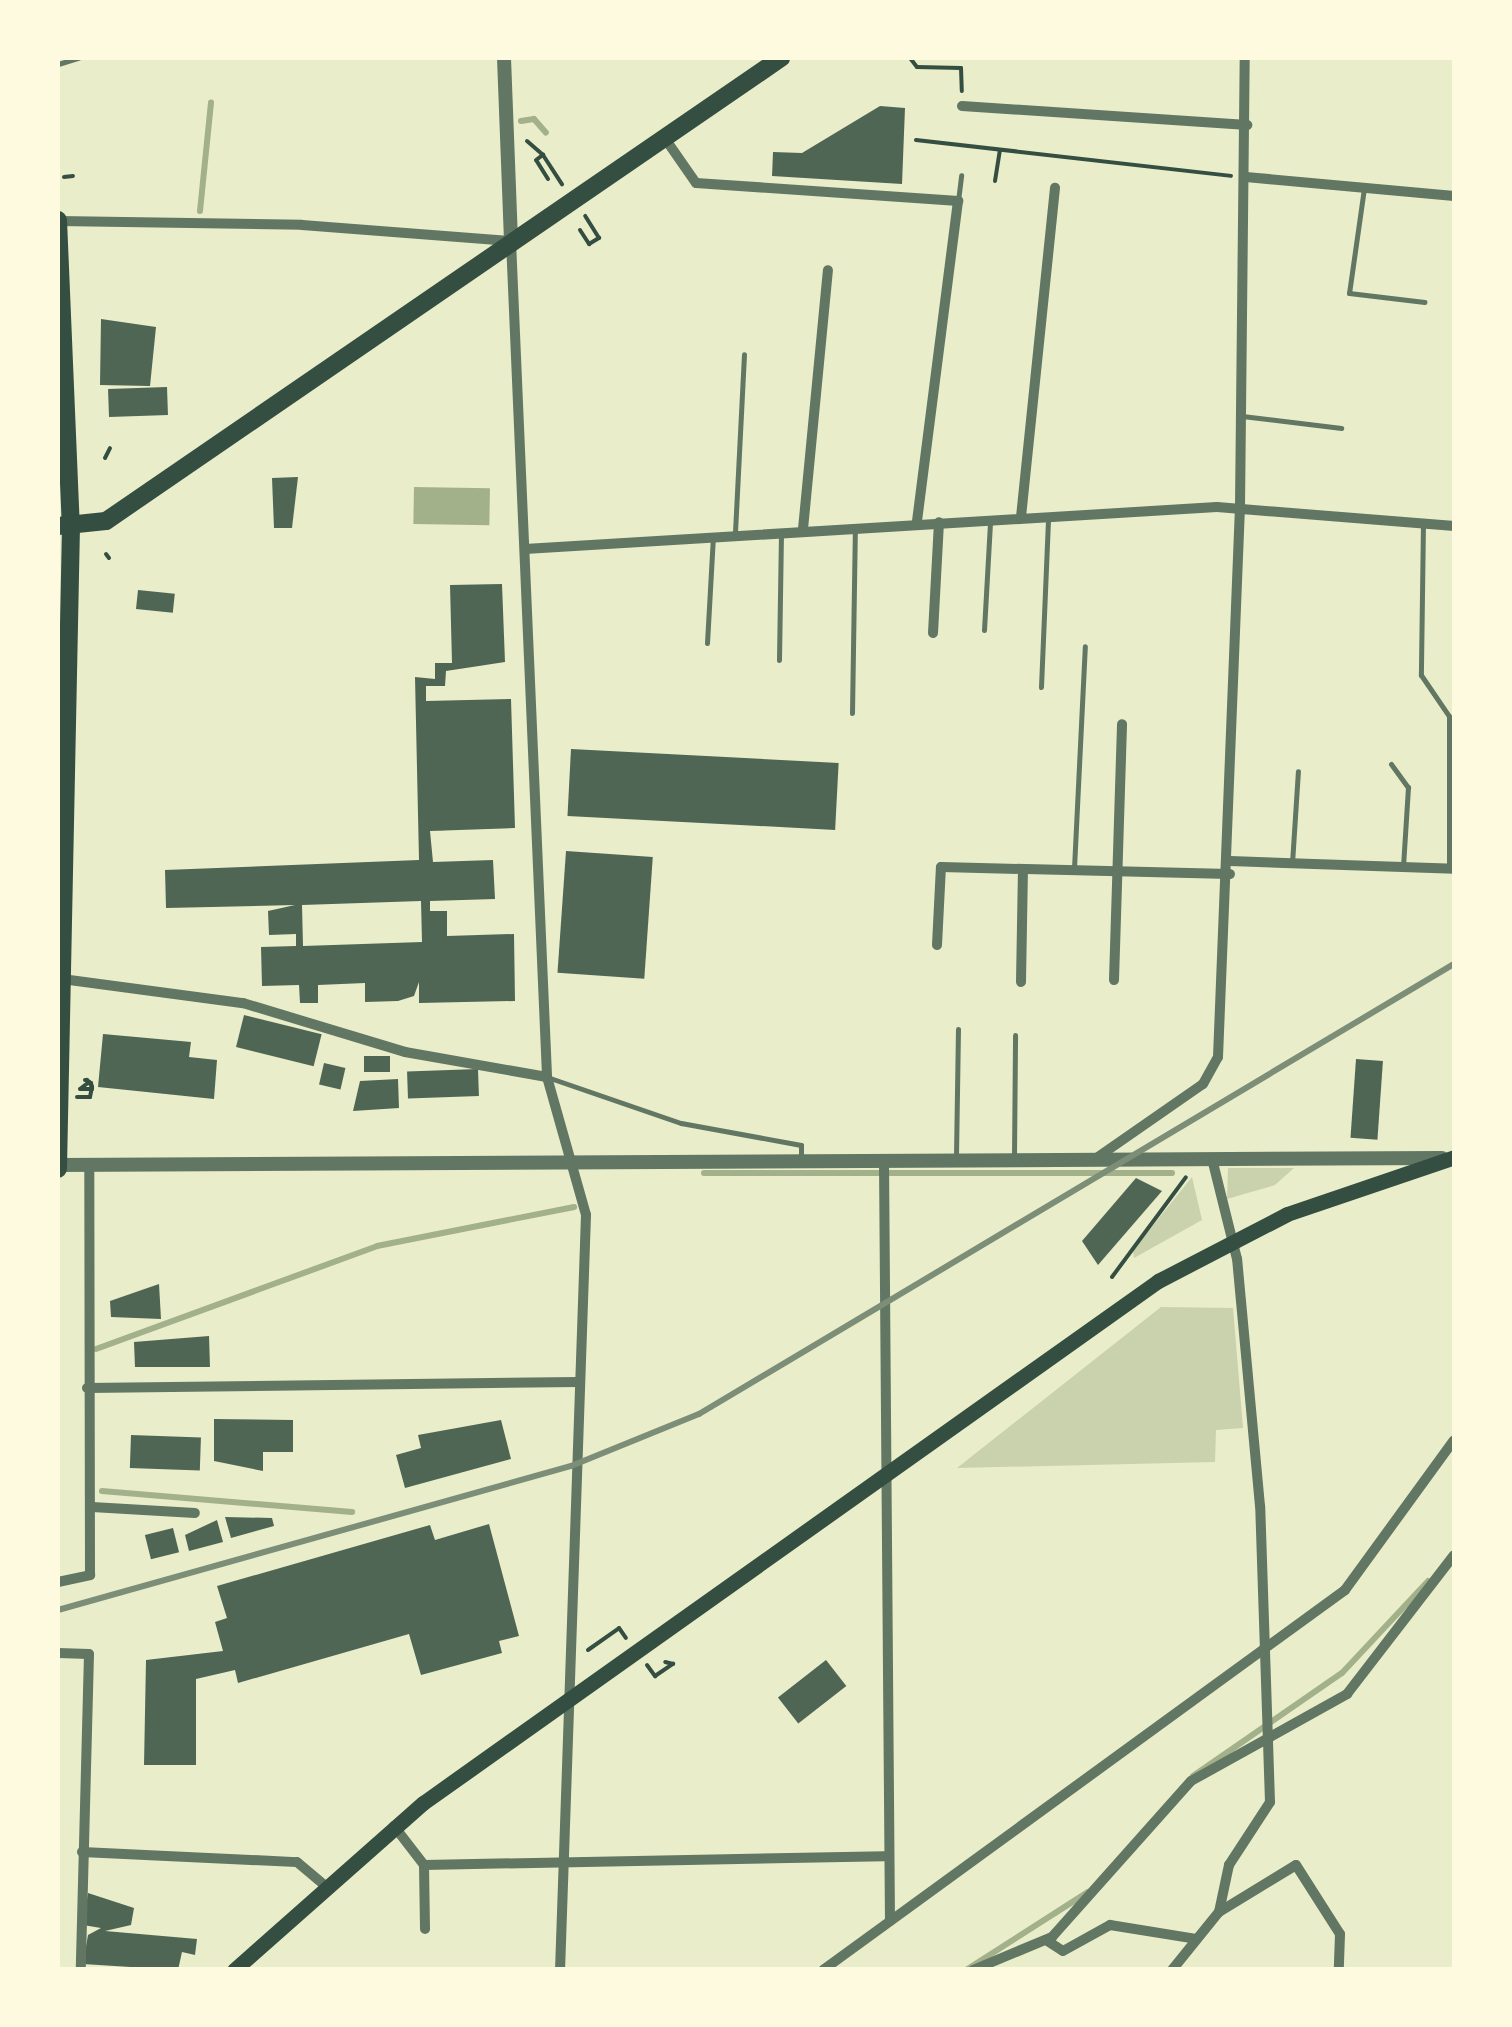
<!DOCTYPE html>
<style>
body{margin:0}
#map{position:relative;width:1512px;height:2027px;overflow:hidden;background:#e9edc9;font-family:"Roboto Serif",serif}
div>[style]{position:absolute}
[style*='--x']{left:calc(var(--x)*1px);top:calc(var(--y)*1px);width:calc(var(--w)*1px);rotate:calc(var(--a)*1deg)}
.green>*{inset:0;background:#cad2ad}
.water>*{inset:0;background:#a3b18a;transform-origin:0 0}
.stream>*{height:6px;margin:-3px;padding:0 3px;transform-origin:3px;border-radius:3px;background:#a3b18a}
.building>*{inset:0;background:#4f6655;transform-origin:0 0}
.path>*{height:4px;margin:-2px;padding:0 2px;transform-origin:2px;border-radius:2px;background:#344e41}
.service>*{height:5px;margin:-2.5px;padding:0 2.5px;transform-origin:2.5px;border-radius:2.5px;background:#617663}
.minor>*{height:10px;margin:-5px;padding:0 5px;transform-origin:5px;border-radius:5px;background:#617663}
.tertiary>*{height:14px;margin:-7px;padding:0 7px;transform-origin:7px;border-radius:7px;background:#617663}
.secondary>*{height:15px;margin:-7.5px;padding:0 7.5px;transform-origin:7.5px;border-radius:7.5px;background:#344e41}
.trunk>*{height:18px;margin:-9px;padding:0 9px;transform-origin:9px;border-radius:9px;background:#344e41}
.rail>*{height:6px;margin:-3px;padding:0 3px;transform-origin:3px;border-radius:3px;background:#7c8e77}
span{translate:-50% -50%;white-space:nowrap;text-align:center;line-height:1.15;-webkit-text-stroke:8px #fefae0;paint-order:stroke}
.frame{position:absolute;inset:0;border:60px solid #fefae0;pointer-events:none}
</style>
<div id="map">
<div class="green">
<i style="clip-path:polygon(1294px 1168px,1275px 1185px,1227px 1199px,1228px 1168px)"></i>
<i style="clip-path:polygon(1192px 1177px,1202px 1220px,1134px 1258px,1133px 1250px)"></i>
<i style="clip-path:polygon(1161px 1307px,1233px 1308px,1243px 1428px,1216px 1430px,1215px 1462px,957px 1468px)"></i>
</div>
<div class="water">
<i style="left:414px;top:487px;width:76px;height:37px;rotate:1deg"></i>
</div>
<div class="stream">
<i style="--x:521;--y:121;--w:13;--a:-9"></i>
<i style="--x:534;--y:119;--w:18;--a:49"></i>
<i style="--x:200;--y:211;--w:109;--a:-84.2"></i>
<i style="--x:704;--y:1173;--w:468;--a:0"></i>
<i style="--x:96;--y:1349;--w:299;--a:-20.1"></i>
<i style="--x:377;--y:1246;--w:201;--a:-11.2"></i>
<i style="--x:102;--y:1491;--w:251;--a:4.8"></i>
<i style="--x:1193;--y:1776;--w:181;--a:-34.7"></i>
<i style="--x:1342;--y:1673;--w:126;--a:-46.9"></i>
<i style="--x:966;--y:1970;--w:145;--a:-32.6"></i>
</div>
<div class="building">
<i style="clip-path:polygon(880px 106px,905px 108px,902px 184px,772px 176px,773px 152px,802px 153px)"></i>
<i style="clip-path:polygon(101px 319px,156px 327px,150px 386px,100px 385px)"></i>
<i style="left:167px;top:387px;width:28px;height:59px;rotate:88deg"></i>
<i style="clip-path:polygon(298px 477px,292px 528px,274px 528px,272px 478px)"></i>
<i style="clip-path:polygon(evenodd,502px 584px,505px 662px,446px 671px,445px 686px,426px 686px,426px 701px,511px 699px,515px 828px,430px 831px,433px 862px,493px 860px,495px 899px,430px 901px,430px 911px,447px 911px,447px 936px,514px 934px,515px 1001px,419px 1003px,419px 982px,414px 996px,398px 1001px,365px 1002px,365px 983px,318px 985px,318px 1003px,300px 1003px,299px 985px,262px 986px,261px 947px,296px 946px,296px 934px,269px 935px,268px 911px,295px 905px,166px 908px,165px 870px,419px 860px,415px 677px,435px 679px,435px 663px,452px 663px,450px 585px,502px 584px,421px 901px,422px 942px,303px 946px,302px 905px,421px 901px)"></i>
<i style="left:138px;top:590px;width:37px;height:19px;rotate:6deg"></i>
<i style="left:571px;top:749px;width:268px;height:67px;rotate:3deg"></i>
<i style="left:566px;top:851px;width:87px;height:122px;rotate:4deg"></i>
<i style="left:244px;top:1015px;width:80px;height:33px;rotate:14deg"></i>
<i style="clip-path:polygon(103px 1034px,191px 1042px,189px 1057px,217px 1060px,214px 1099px,98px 1087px)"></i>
<i style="left:364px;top:1056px;width:26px;height:16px"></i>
<i style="left:1356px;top:1059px;width:27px;height:79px;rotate:4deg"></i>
<i style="left:324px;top:1063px;width:22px;height:22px;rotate:13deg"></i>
<i style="left:478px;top:1069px;width:27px;height:71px;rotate:88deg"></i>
<i style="clip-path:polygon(398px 1079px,399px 1108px,353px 1111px,360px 1081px)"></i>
<i style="clip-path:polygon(1136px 1178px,1162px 1191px,1098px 1265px,1082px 1241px)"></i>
<i style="clip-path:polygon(159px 1284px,161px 1319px,111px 1317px,110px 1301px)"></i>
<i style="clip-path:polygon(209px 1336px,210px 1367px,135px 1367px,134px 1342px)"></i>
<i style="clip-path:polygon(214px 1419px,293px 1420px,293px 1452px,263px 1452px,263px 1471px,214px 1461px)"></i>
<i style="clip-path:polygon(501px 1420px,511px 1459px,405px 1488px,396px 1455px,421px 1448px,418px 1435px)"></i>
<i style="left:131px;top:1435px;width:70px;height:33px;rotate:2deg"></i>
<i style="clip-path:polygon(225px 1517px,272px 1518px,274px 1526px,231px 1538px)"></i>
<i style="clip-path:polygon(217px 1520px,223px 1542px,189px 1551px,185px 1535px)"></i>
<i style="clip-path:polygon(489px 1524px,519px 1636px,499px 1641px,502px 1653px,421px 1675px,409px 1634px,238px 1683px,235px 1670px,196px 1679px,196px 1765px,144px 1765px,146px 1660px,223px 1651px,215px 1622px,227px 1618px,217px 1586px,430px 1525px,435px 1540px)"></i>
<i style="left:173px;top:1528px;width:25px;height:29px;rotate:76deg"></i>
<i style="left:826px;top:1660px;width:33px;height:61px;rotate:52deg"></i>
<i style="clip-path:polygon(88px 1893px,134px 1908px,131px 1925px,105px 1931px,197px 1939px,195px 1955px,182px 1952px,178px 1970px,83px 1964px,88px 1935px,101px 1928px,83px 1925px)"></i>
</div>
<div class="path">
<i style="--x:910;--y:58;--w:11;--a:52"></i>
<i style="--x:917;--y:67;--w:44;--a:1.3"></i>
<i style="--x:961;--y:68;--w:23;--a:88"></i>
<i style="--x:916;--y:140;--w:317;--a:6.5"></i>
<i style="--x:527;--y:141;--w:21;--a:41"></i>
<i style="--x:64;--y:177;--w:9;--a:-6"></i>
<i style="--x:548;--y:179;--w:22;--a:-122"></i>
<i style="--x:536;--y:160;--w:9;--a:-36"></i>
<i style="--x:543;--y:155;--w:35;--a:57"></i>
<i style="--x:995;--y:181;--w:31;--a:-81"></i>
<i style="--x:580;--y:230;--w:17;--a:57"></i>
<i style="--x:589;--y:244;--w:12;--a:-31"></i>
<i style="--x:599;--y:238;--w:26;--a:-122"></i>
<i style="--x:105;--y:458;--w:11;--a:-63"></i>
<i style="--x:106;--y:554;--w:5;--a:53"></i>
<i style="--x:77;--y:1097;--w:13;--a:0"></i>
<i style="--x:90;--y:1097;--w:10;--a:-79"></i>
<i style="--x:92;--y:1087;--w:6;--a:-121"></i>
<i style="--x:89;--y:1082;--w:11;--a:142"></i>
<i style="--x:80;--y:1089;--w:12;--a:0"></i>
<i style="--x:92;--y:1089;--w:2;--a:-90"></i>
<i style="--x:92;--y:1087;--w:4;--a:-104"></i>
<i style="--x:91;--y:1083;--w:2;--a:-153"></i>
<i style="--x:89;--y:1082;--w:3;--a:-135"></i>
<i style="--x:87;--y:1080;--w:2;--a:180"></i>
<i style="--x:1112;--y:1277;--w:124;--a:-53.5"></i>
<i style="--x:588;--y:1650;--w:38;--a:-35"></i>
<i style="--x:619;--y:1628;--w:12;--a:55"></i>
<i style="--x:647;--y:1665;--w:14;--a:54"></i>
<i style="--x:655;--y:1676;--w:22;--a:-34"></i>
<i style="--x:673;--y:1664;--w:8;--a:-166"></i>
</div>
<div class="service">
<i style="--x:58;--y:64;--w:21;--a:-17"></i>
<i style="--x:1364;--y:188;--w:106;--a:98.1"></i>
<i style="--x:1349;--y:293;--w:76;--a:6.8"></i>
<i style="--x:958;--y:201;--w:26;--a:-83"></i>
<i style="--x:1242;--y:416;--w:100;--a:6.9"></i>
<i style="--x:1423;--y:523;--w:152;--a:90.8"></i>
<i style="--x:1421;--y:675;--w:50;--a:55.7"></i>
<i style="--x:1449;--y:716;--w:150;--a:90"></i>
<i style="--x:735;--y:532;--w:178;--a:-87.1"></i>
<i style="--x:984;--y:630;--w:107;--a:-86.8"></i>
<i style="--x:707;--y:643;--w:107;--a:-86.8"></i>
<i style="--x:779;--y:660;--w:127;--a:-89.1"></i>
<i style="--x:1041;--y:687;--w:168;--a:-87.6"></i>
<i style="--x:852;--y:713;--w:184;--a:-89.1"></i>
<i style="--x:1391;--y:764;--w:29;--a:54"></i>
<i style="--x:1408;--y:787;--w:79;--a:93.6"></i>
<i style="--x:1292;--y:863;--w:92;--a:-86.3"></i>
<i style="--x:1074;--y:868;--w:222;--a:-87.2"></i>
<i style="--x:550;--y:1078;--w:139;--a:19"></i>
<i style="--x:681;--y:1123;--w:122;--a:10.4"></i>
<i style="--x:801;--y:1145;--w:13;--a:90"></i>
<i style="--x:956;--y:1156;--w:127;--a:-89.1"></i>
<i style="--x:1014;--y:1157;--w:122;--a:-89.5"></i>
</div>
<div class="minor">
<i style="--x:962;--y:106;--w:286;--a:3.8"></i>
<i style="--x:664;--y:137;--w:56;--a:55.2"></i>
<i style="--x:696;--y:183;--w:263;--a:3.9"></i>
<i style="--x:958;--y:201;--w:325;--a:97.3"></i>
<i style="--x:1246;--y:177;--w:209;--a:5.2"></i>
<i style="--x:58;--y:221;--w:244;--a:0.9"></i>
<i style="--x:302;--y:225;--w:210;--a:4.4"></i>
<i style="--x:511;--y:241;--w:837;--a:87.53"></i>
<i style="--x:547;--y:1077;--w:143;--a:74.2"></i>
<i style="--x:586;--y:1215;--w:755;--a:91.97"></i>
<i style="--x:1021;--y:517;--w:331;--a:-84.1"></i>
<i style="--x:803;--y:529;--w:260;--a:-84.5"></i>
<i style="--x:525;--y:549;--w:693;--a:-3.47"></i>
<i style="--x:1217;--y:507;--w:238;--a:4.6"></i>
<i style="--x:933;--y:633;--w:111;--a:-86.9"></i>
<i style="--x:1230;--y:861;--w:224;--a:2"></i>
<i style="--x:937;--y:945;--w:78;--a:-87.1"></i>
<i style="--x:941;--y:867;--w:289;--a:1.4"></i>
<i style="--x:62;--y:979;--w:183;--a:7.6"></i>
<i style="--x:243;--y:1003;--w:169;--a:16.8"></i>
<i style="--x:405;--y:1052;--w:144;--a:10"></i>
<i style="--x:1114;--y:980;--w:256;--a:-88.2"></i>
<i style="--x:1021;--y:982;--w:112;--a:-89"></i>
<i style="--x:1095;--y:1159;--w:131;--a:-34.8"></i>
<i style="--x:1203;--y:1084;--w:31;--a:-61"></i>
<i style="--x:1218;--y:1057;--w:550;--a:-87.71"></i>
<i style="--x:1240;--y:507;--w:449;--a:-89.4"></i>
<i style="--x:884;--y:1161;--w:760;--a:89.55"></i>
<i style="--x:87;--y:1388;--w:491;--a:-0.7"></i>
<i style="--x:92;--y:1507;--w:103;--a:3.3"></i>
<i style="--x:58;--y:1582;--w:33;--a:-12"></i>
<i style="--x:90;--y:1575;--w:411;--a:-90.1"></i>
<i style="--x:58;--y:1653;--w:31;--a:2"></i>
<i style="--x:89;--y:1654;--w:316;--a:91.5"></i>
<i style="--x:394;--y:1826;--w:49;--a:52.4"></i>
<i style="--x:424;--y:1865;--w:461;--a:-1.1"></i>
<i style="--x:82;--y:1852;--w:215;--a:2.7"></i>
<i style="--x:297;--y:1862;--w:33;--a:40"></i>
<i style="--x:424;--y:1865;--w:64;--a:89.1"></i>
<i style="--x:1219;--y:1912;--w:90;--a:-31.4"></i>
<i style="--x:1296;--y:1865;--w:82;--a:57.5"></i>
<i style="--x:1340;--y:1934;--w:36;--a:92"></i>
<i style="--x:1046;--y:1940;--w:20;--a:33"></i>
<i style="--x:1063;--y:1951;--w:54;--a:-29"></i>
<i style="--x:1110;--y:1925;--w:87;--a:9.2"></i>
<i style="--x:823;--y:1970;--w:646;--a:-36.05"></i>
<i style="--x:1345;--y:1590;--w:185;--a:-54"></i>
<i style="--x:973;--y:1970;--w:86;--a:-22.7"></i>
<i style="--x:1052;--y:1937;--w:209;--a:-48.3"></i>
<i style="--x:1191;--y:1781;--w:179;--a:-29.1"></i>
<i style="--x:1347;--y:1694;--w:175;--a:-52.4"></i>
<i style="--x:1172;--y:1970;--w:75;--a:-51"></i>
<i style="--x:1219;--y:1912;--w:48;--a:-78"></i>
<i style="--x:1229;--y:1865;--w:75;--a:-56.9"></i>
<i style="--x:1270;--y:1802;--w:296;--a:-91.9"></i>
<i style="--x:1260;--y:1506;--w:248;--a:-95.3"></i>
<i style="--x:1237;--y:1259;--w:103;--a:-104"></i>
</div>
<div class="tertiary">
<i style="--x:504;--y:58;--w:183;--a:87.8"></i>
<i style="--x:58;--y:1165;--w:1384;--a:-0.29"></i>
</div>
<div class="secondary">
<i style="--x:234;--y:1970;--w:252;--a:-41.5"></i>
<i style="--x:423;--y:1803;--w:902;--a:-35.38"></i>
<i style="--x:1158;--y:1281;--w:145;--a:-27.4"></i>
<i style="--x:1287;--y:1214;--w:176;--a:-18.8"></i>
</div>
<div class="trunk">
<i style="--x:58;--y:220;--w:306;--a:87.6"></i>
<i style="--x:71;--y:526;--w:643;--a:91.16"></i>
<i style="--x:58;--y:526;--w:48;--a:-5.9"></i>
<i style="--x:106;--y:521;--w:819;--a:-34.45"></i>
</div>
<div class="rail">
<i style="--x:58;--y:1610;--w:533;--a:-15.68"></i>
<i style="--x:571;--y:1466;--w:138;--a:-22.1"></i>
<i style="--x:699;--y:1414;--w:879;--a:-30.8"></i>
</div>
<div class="frame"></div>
</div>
